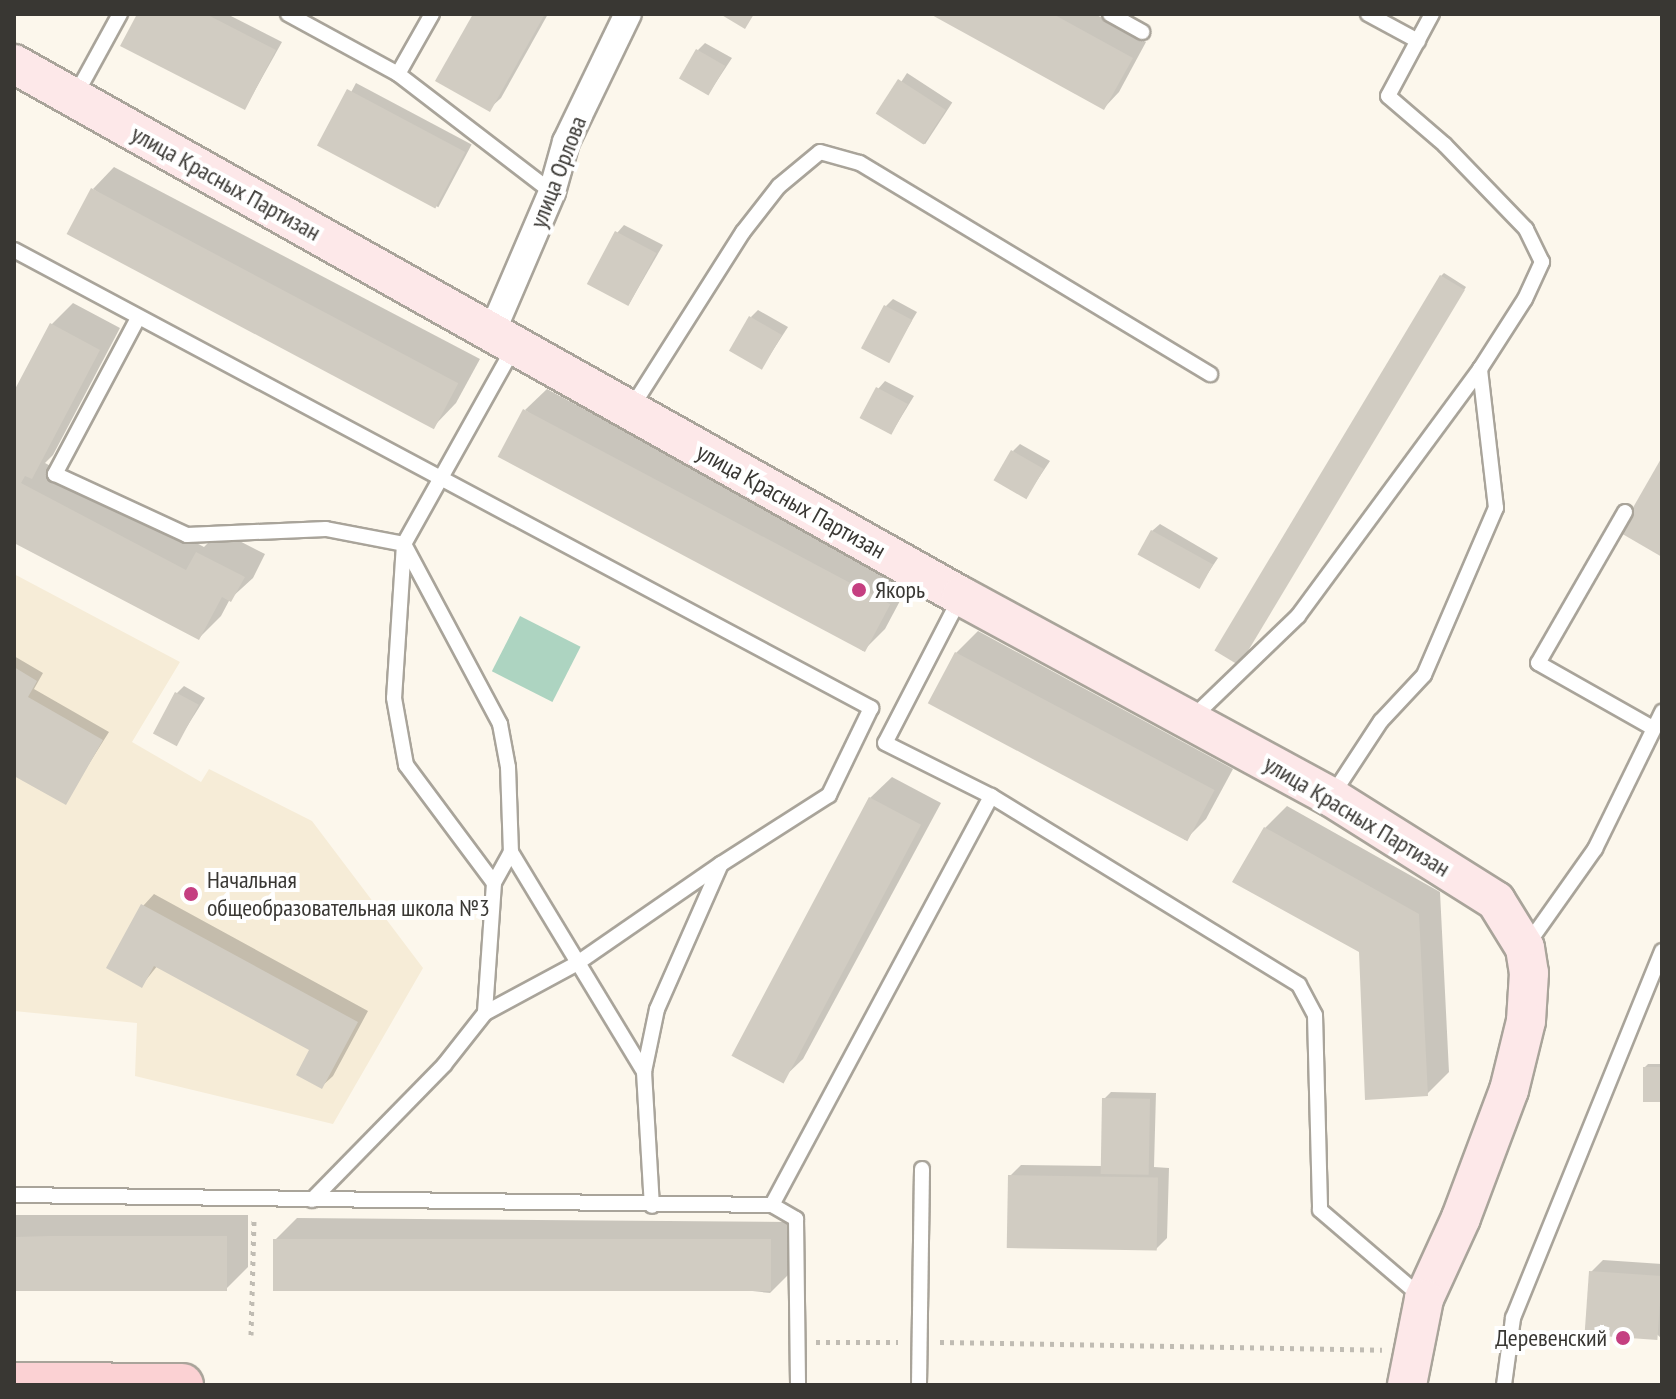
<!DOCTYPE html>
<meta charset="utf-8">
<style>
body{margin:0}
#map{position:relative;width:1676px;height:1399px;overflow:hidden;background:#fcf7ec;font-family:"PT Sans Narrow",sans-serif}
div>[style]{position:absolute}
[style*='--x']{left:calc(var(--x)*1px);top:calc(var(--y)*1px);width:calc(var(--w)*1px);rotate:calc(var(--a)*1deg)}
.education>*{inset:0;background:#f6ecd7}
.green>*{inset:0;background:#add4c1;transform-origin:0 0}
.shadow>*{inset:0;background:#0003;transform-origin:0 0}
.building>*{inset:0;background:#d1ccc2;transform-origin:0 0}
.path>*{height:5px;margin-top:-2.5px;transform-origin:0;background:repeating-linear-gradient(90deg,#c0bcb3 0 4px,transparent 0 10px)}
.roads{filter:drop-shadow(2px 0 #a9a49a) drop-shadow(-2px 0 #a9a49a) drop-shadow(0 2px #a9a49a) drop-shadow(0 -2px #a9a49a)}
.service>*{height:14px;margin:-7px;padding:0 7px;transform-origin:7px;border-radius:7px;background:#fff}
.minor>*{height:26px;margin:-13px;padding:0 13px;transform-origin:13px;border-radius:13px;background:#fff}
.secondary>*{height:38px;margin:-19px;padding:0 19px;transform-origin:19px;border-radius:19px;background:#fde8e9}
.primary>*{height:42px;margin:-21px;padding:0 21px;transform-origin:21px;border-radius:21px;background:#fbd1d3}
.dots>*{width:22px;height:22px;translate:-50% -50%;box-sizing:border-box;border:4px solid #fff;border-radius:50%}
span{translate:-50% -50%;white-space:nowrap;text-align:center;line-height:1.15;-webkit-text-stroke:8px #fff;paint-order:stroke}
.street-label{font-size:24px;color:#393733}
.poi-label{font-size:24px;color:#393733}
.left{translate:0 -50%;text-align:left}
.right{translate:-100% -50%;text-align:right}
.frame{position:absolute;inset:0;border:16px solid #393733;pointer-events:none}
</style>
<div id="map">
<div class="education">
<i style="clip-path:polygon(14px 574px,180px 662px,132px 742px,201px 782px,209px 769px,312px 821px,423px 968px,333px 1124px,135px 1076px,137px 1023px,14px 1011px)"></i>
</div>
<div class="green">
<i style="left:520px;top:616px;width:68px;height:62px;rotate:27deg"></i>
</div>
<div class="shadow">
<i style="clip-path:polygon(139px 14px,227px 14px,282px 42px,245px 108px)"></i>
<i style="clip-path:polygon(476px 14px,548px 14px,501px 98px,489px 109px)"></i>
<i style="clip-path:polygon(935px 14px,1095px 14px,1146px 42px,1119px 92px,1104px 108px)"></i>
<i style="clip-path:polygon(705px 43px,732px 58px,709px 93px,698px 50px)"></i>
<i style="left:907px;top:73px;width:54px;height:50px;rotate:33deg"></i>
<i style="left:356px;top:83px;width:131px;height:71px;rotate:28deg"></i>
<i style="clip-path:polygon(114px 167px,480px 359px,456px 403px,435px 425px,93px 189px)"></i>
<i style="clip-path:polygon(624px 225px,663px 245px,629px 304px,617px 233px)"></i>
<i style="clip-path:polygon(1444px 273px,1466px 287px,1234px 656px,1441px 276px)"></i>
<i style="clip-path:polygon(893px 299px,917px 312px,888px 361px,886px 306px)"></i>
<i style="clip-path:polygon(73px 303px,120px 328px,53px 455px,45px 463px,204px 547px,220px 531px,265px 554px,253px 578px,230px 599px,221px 616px,199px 638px,14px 541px,14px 396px,51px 325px)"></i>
<i style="clip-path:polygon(758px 310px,788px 327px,762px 367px,751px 317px)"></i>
<i style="clip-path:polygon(885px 381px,914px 396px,892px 432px,878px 389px)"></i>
<i style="clip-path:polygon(547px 389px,909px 584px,885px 629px,863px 651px,525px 410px)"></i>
<i style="clip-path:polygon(1020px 444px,1050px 461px,1026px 497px,1013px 451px)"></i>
<i style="clip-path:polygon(1160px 524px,1218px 558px,1198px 588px,1152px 531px)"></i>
<i style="clip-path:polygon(978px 631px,1233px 769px,1206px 819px,1185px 840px,956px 653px)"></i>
<i style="clip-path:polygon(14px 656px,43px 673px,34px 689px,109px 732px,65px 802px,14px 773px)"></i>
<i style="clip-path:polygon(184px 686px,205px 698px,176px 744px,177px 693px)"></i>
<i style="clip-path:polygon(892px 777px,941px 803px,803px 1059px,781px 1080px,870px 798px)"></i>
<i style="clip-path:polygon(1287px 806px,1440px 892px,1449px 1072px,1427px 1094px,1361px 951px,1265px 828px)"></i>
<i style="clip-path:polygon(154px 894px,368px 1011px,333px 1076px,321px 1087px,312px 1049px,158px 965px,142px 985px,143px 906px)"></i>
<i style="clip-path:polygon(1648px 1064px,1662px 1064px,1662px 1100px,1645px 1067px)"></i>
<i style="clip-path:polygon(1111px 1092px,1156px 1093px,1154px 1167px,1169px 1168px,1167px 1238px,1156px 1249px,1010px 1176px,1021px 1165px,1103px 1166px,1104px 1099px)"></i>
<i style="clip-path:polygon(14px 1215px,248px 1215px,248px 1267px,226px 1289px,14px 1289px)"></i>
<i style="clip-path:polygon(297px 1218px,792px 1222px,792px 1271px,770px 1293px,275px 1240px)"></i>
<i style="clip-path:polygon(1603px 1260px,1662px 1264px,1662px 1339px,1591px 1272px)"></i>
</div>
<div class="building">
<i style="clip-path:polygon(137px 14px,206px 14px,276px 50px,245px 110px,120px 46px)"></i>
<i style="clip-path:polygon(473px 14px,545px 14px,490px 112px,435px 81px)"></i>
<i style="clip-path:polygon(720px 14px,754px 14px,745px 29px)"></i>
<i style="clip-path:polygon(930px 14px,1053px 14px,1133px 58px,1104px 110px)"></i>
<i style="left:696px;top:49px;width:34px;height:34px;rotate:30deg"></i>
<i style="left:898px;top:79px;width:57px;height:41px;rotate:33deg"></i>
<i style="left:347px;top:89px;width:134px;height:64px;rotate:28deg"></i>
<i style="left:91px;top:188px;width:416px;height:52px;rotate:28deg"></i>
<i style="left:615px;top:231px;width:47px;height:60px;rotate:28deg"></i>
<i style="left:1440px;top:275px;width:29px;height:438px;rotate:31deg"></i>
<i style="left:884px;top:305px;width:32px;height:49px;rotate:28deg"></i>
<i style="left:749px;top:316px;width:38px;height:40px;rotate:30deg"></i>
<i style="clip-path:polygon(50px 323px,100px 350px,32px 479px,25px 476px,21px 483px,186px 570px,196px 552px,245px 577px,231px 602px,222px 597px,199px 640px,14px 543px,14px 391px)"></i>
<i style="left:876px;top:387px;width:36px;height:35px;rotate:28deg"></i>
<i style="left:523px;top:409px;width:416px;height:54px;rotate:28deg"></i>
<i style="left:1011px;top:450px;width:38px;height:35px;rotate:30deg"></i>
<i style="clip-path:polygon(1662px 457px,1662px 557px,1619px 532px)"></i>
<i style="left:1151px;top:530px;width:71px;height:28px;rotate:29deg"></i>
<i style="left:955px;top:652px;width:294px;height:58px;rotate:28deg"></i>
<i style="clip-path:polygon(14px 667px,37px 681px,28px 697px,103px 740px,66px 805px,14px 776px)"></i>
<i style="left:175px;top:692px;width:27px;height:47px;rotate:28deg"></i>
<i style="left:869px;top:797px;width:59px;height:293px;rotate:28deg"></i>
<i style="clip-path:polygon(1264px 827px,1419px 914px,1428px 1096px,1365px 1100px,1359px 952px,1232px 882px)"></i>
<i style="clip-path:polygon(141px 904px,358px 1022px,322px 1089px,296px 1075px,309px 1050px,154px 966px,142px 988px,106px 968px)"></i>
<i style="left:1643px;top:1067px;width:19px;height:35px"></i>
<i style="left:1102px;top:1098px;width:48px;height:76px;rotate:1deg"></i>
<i style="left:1008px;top:1175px;width:150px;height:73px;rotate:1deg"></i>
<i style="clip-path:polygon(50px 1236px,227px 1236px,227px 1291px,14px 1291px,14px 1237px)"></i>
<i style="left:273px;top:1239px;width:498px;height:52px"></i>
<i style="left:1589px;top:1271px;width:73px;height:64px;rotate:4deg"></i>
</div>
<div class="path">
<i style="--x:251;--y:1335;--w:115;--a:-88.5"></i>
<i style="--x:816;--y:1342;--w:82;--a:0"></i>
<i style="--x:940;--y:1342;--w:442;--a:1"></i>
</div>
<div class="roads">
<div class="service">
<i style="--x:288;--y:14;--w:125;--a:28.6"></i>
<i style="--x:398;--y:74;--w:194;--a:37.5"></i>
<i style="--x:1110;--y:14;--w:37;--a:29"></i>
<i style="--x:1368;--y:14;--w:57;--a:28.4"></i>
<i style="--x:398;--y:74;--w:69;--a:-60.5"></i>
<i style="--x:74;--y:98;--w:96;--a:-61.3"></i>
<i style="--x:14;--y:250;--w:972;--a:28.12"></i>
<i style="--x:871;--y:708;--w:97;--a:115.8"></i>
<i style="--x:829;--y:795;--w:128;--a:147.4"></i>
<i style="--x:721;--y:864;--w:158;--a:113.8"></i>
<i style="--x:657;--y:1009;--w:64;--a:101.7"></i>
<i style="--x:644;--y:1072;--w:134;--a:86.6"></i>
<i style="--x:138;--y:318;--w:177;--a:118"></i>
<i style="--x:55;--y:474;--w:145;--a:24.8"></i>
<i style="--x:187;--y:535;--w:139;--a:-2.5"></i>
<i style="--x:326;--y:529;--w:79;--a:10.9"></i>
<i style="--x:404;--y:544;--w:228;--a:-60.8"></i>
<i style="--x:630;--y:410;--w:211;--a:-57.6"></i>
<i style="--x:743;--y:232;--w:58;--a:-52"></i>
<i style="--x:779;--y:186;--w:53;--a:-39.7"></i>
<i style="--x:820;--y:152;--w:41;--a:15.4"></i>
<i style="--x:860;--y:163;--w:409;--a:31.1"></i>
<i style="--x:1625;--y:512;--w:174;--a:119.9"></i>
<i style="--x:1538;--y:663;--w:132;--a:29.5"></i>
<i style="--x:404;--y:544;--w:204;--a:61.9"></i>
<i style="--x:500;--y:724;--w:44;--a:79.5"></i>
<i style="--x:508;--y:767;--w:85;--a:88"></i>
<i style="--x:511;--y:852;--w:35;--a:119"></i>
<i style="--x:494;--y:883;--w:130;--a:94"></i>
<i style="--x:404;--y:544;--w:154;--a:93.7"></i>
<i style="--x:394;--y:698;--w:68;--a:79.8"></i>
<i style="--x:406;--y:765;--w:147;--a:53.3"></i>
<i style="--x:961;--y:596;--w:165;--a:117.3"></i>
<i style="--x:885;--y:743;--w:119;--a:26.6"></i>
<i style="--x:991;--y:796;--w:361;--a:31.5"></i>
<i style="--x:1299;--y:985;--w:34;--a:62"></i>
<i style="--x:1315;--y:1015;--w:195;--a:88.5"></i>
<i style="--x:1320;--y:1210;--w:137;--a:40.6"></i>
<i style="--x:1190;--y:720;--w:150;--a:-43.9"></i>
<i style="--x:1298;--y:616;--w:307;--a:-53.6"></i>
<i style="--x:1480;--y:369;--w:83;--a:-57.3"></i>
<i style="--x:1525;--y:299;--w:41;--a:-65.3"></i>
<i style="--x:1542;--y:262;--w:37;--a:-116"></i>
<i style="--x:1526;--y:229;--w:117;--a:-134"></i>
<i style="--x:1445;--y:145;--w:75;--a:-139.3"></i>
<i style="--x:1388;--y:96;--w:93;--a:-61.8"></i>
<i style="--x:1331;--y:797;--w:91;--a:-56.7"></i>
<i style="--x:1381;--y:721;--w:63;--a:-46.9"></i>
<i style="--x:1424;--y:675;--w:182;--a:-66.7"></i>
<i style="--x:1496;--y:508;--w:140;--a:-96.6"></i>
<i style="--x:511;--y:852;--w:257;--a:58.8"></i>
<i style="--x:1527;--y:945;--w:118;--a:-54.7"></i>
<i style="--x:1595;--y:849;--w:153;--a:-63.9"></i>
<i style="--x:14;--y:1195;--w:758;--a:0.76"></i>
<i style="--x:772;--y:1205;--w:28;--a:30"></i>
<i style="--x:796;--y:1219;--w:166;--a:89.3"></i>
<i style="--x:312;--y:1200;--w:189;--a:-45.6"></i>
<i style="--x:444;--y:1065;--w:66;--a:-51.7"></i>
<i style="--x:485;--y:1013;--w:103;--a:-28.3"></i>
<i style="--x:576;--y:964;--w:176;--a:-34.6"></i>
<i style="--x:772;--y:1205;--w:464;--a:-61.8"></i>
<i style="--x:919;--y:1385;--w:216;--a:-89.2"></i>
<i style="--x:1504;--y:1385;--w:68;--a:-82.3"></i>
<i style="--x:1513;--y:1318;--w:396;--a:-67.9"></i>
</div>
<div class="minor">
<i style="--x:492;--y:332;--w:152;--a:-66.8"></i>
<i style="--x:552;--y:192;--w:52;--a:-74.4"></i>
<i style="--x:566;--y:142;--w:142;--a:-64.2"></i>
</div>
<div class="secondary">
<i style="--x:14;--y:64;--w:1086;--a:29.33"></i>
<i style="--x:961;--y:596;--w:421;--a:28.5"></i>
<i style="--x:1331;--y:797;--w:195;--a:32.2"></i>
<i style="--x:1496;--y:901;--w:55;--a:58.3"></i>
<i style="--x:1525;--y:948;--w:25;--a:81"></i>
<i style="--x:1529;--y:973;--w:48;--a:93.6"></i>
<i style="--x:1526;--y:1021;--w:71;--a:103.8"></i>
<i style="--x:1509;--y:1090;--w:137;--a:110.6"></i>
<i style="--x:1461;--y:1218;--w:89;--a:114.6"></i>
<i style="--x:1424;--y:1299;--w:88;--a:101.2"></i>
</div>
<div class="primary">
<i style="--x:14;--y:1384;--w:168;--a:0.3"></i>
</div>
</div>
<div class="dots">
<i style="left:859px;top:590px;background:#c53f81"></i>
<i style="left:191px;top:894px;background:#c53f81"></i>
<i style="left:1623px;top:1338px;background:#c53f81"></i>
</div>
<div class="street-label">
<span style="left:558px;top:172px;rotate:-69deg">улица Орлова</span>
<span style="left:226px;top:183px;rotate:29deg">улица Красных Партизан</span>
<span style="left:791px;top:501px;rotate:29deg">улица Красных Партизан</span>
<span style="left:1357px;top:816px;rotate:31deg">улица Красных Партизан</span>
</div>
<div class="poi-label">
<span class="left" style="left:875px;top:590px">Якорь</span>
<span class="left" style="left:207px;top:894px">Начальная<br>общеобразовательная школа №3</span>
<span class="right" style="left:1607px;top:1338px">Деревенский</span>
</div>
<div class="frame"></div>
</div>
